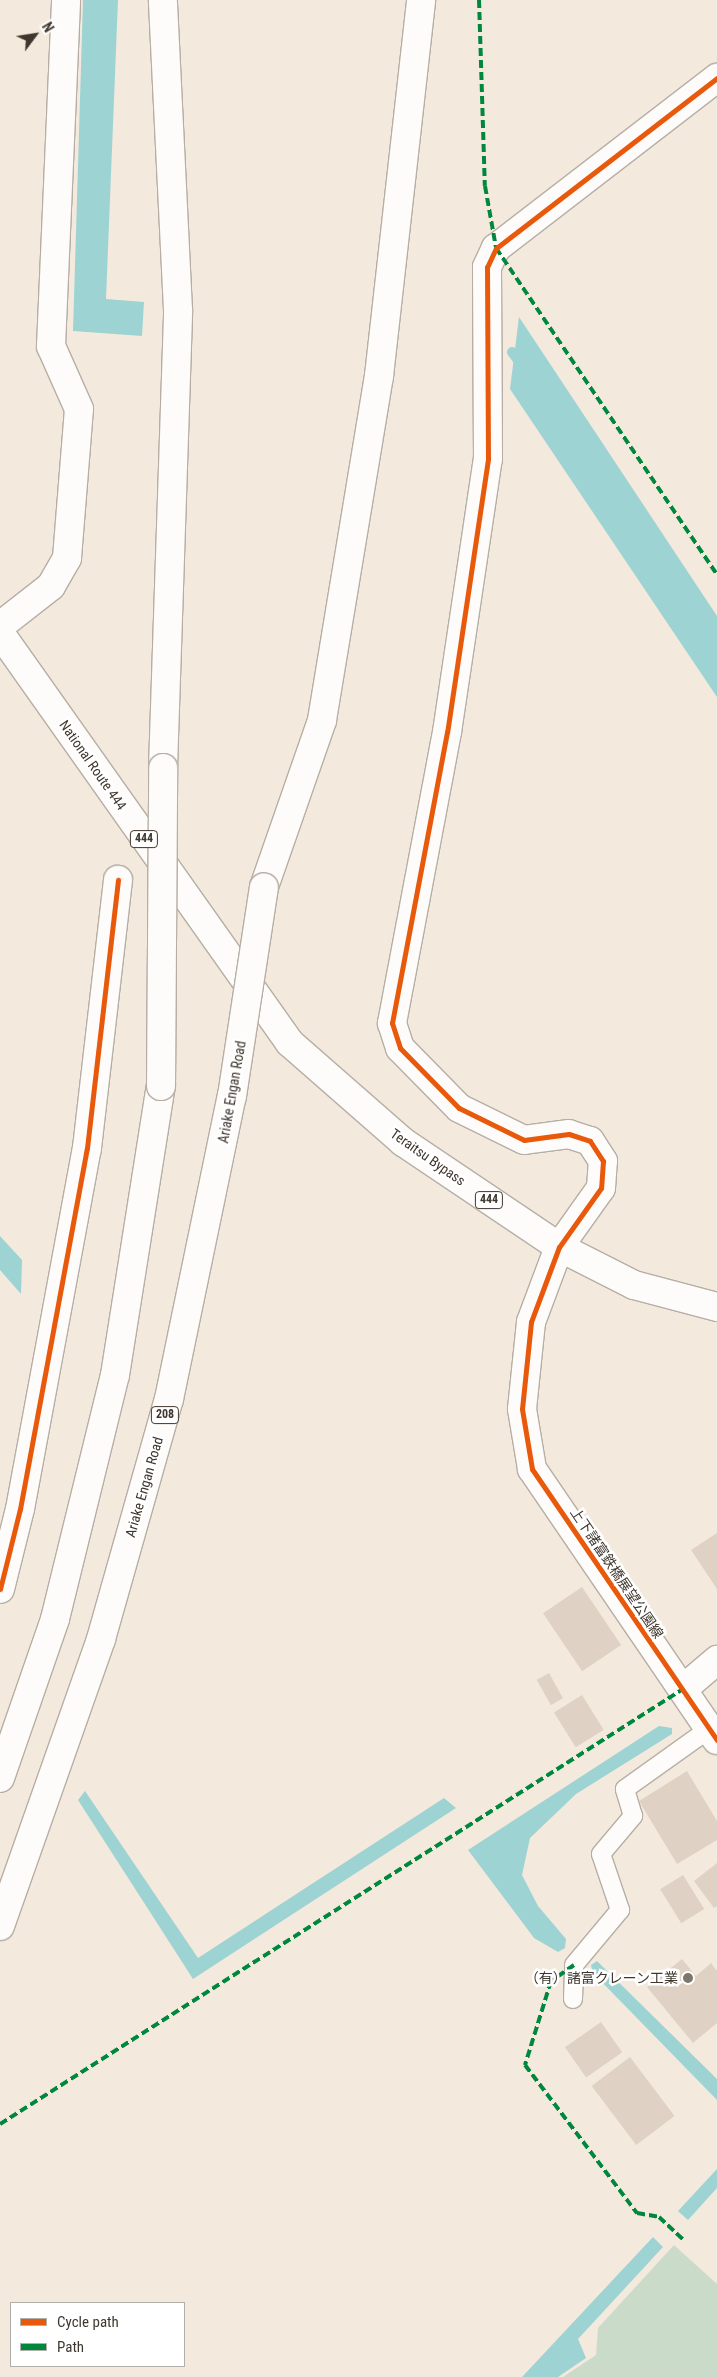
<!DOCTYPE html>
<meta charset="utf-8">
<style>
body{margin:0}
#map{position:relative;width:717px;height:2377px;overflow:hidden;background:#f4e9dd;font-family:"Roboto Condensed","Noto Sans JP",sans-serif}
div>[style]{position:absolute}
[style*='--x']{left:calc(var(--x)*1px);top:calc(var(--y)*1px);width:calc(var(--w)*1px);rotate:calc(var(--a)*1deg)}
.green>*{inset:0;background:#cbdbc9}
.water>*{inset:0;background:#9ed3d3}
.stream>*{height:10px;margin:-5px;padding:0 5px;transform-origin:5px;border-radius:5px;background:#9ed3d3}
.building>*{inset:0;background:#e0d1c5;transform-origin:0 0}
.roads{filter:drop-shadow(1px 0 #b6aea4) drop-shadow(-1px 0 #b6aea4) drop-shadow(0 1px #b6aea4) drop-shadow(0 -1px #b6aea4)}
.service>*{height:18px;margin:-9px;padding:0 9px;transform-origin:9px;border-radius:9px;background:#fdfcfa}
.minor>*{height:28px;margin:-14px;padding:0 14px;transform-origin:14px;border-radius:14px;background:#fdfcfa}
.tertiary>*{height:28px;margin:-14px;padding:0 14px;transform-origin:14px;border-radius:14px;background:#fdfcfa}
.trunk>*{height:28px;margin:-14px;padding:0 14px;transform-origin:14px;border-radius:14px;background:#fdfcfa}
.motorway>*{height:28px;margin:-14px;padding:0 14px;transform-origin:14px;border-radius:14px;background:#fdfcfa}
.bridges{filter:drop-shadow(1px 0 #b6aea4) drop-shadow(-1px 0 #b6aea4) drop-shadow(0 1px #b6aea4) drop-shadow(0 -1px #b6aea4)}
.motorway-bridge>*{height:28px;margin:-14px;padding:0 14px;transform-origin:14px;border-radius:14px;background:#fdfcfa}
.quiet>*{height:4px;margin-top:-2px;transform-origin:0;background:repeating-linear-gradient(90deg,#00873e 0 8px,transparent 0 12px)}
.cycleway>*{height:5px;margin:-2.5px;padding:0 2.5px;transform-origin:2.5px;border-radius:2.5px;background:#e8590c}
.dots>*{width:14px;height:14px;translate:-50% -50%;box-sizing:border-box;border:2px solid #fff;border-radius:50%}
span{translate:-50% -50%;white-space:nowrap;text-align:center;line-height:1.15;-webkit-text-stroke:5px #fff;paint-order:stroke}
.shield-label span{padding:1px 4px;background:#fff;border:1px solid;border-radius:4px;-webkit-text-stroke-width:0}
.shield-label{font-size:12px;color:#3f372e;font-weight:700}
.street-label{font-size:14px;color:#3f372e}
.poi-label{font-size:14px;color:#3f372e}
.right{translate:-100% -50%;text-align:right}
.legend{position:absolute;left:10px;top:2302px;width:175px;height:65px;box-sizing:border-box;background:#fff;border:1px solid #b2afab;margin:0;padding:6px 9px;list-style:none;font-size:15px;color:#3f372e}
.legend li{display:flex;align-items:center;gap:10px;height:25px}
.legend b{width:25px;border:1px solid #b2afab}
.north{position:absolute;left:10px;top:10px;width:50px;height:50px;-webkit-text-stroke:4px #fff;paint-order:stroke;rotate:59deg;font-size:14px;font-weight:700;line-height:20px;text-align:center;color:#3f372e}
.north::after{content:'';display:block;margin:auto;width:18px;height:22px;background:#3f372e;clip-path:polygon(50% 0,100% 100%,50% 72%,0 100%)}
</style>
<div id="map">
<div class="green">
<i style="clip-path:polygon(674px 2245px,717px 2284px,717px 2377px,563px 2377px,596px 2355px,598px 2328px)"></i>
</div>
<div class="water">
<i style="clip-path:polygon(83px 0,118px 0,106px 299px,144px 302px,142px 336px,73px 331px)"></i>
<i style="clip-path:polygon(519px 317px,717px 616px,717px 697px,510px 389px)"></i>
<i style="clip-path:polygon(0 1236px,22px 1260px,21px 1294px,0 1270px)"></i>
<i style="clip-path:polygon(659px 1726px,672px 1728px,672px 1734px,576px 1794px,530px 1838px,522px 1875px,538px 1906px,566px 1939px,565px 1948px,558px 1952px,534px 1938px,468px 1850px)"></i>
<i style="clip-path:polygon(85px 1791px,198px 1958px,444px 1798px,456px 1808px,193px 1979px,78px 1800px)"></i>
<i style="clip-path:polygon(597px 1961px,717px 2079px,717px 2100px,593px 1973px,591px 1965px)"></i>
<i style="clip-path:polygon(717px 2169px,717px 2188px,688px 2220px,678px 2211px)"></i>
<i style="clip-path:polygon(653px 2237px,663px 2247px,578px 2339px,586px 2358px,558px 2377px,522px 2377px)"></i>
</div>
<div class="stream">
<i style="--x:512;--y:352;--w:17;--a:54"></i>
</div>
<div class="building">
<i style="clip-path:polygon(717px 1533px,717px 1589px,691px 1550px)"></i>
<i style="left:582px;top:1587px;width:70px;height:47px;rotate:56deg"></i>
<i style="left:549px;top:1673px;width:29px;height:14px;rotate:61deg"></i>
<i style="left:582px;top:1695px;width:41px;height:33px;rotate:58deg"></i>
<i style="clip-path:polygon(687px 1771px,717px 1821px,717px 1840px,677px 1864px,639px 1801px)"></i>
<i style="clip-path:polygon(717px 1863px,717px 1906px,714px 1908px,694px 1881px)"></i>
<i style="left:683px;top:1875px;width:40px;height:27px;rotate:58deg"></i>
<i style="clip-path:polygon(682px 1959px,696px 1976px,711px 1963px,717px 1971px,717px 2023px,693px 2043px,647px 1987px)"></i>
<i style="left:601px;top:2022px;width:37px;height:44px;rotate:55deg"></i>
<i style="left:630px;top:2057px;width:74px;height:48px;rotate:53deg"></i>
</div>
<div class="roads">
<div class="service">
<i style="--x:573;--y:1999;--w:34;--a:-88"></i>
<i style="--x:574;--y:1965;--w:72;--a:-50.1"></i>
<i style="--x:620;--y:1910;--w:59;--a:-108.7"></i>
<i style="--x:601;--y:1854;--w:50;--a:-49.9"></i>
<i style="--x:633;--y:1816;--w:28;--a:-107"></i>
<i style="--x:625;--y:1789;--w:103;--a:-35.5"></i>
</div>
<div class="minor">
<i style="--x:0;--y:626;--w:65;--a:-38.1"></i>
<i style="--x:51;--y:586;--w:32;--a:-60"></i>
<i style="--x:67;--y:558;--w:149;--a:-85.4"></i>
<i style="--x:79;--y:409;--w:69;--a:-114"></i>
<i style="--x:51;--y:346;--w:346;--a:-87.5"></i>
<i style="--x:522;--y:1409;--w:87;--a:-84.1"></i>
<i style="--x:531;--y:1322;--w:80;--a:-69.5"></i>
<i style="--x:559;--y:1247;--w:72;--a:-54.6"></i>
<i style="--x:601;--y:1188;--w:27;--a:-86"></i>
<i style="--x:603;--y:1161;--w:24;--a:-123"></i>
<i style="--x:590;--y:1141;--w:22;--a:-162"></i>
<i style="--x:569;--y:1134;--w:45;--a:172.4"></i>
<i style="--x:524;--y:1140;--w:72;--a:-153.8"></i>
<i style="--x:459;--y:1108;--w:84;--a:-134.5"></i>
<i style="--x:400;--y:1048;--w:26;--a:-108"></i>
<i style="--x:392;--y:1023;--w:296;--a:-79.3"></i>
<i style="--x:447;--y:732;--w:276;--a:-81.5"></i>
<i style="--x:488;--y:459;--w:192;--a:-90.3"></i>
<i style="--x:487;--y:267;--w:21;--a:-65"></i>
<i style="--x:496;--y:248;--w:279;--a:-37.6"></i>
<i style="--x:0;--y:1589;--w:82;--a:-76"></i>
<i style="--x:20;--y:1509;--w:367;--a:-79.5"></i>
<i style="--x:87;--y:1148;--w:270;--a:-83.4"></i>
<i style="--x:683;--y:1689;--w:45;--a:-40.5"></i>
</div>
<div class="tertiary">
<i style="--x:522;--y:1409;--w:61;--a:80.5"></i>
<i style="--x:532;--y:1469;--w:328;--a:55.7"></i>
</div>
<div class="trunk">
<i style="--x:0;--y:633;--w:502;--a:54.73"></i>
<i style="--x:290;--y:1043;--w:150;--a:41.2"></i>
<i style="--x:403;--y:1142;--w:188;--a:33.9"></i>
<i style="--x:559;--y:1247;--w:84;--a:26.9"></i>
<i style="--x:634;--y:1285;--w:86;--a:14.8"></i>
</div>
<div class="motorway">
<i style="--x:163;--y:768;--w:458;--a:-88.1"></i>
<i style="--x:178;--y:310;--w:310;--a:-92.8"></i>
<i style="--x:264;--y:887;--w:177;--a:-70.8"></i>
<i style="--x:322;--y:720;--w:349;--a:-80.6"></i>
<i style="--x:379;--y:376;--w:378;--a:-83.6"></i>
<i style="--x:0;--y:1778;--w:168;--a:-70.9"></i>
<i style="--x:55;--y:1619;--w:251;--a:-76.2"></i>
<i style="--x:115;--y:1375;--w:293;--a:-81"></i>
</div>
</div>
<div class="bridges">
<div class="motorway-bridge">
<i style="--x:161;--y:1086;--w:318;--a:-89.6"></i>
<i style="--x:0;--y:1926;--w:304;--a:-70.6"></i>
<i style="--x:101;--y:1639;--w:249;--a:-74.2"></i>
<i style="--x:169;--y:1399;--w:309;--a:-78.3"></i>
<i style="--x:232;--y:1096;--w:211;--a:-81.3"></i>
</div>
</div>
<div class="quiet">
<i style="--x:479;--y:0;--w:186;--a:88.2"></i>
<i style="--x:485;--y:186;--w:63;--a:79.9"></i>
<i style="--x:496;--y:248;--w:394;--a:55.9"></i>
<i style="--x:574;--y:1965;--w:28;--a:145"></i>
<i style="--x:551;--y:1981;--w:88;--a:107.2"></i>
<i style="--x:525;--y:2065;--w:186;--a:52.9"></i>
<i style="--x:637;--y:2213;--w:22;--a:10"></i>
<i style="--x:659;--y:2217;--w:35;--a:43"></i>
<i style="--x:0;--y:2124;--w:810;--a:-32.49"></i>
</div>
<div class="cycleway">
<i style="--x:717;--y:78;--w:279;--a:142.4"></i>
<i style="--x:496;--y:248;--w:21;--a:115"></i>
<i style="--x:487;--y:267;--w:192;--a:89.7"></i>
<i style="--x:488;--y:459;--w:276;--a:98.5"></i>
<i style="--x:447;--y:732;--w:296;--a:100.7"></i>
<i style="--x:392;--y:1023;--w:26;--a:72"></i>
<i style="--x:400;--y:1048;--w:84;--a:45.5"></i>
<i style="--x:459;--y:1108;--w:72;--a:26.2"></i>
<i style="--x:524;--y:1140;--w:45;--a:-7.6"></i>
<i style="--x:569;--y:1134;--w:22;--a:18"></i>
<i style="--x:590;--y:1141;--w:24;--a:57"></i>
<i style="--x:603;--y:1161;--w:27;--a:94"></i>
<i style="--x:601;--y:1188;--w:72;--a:125.4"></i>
<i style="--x:559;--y:1247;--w:80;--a:110.5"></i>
<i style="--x:531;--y:1322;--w:87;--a:95.9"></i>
<i style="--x:522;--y:1409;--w:61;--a:80.5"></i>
<i style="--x:532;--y:1469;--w:328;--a:55.7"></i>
<i style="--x:0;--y:1589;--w:82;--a:-76"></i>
<i style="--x:20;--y:1509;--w:367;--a:-79.5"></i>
<i style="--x:87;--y:1148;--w:270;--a:-83.4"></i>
</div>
<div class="dots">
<i style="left:688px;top:1978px;background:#7e756b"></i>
</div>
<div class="shield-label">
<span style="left:144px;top:839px">444</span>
<span style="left:489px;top:1200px">444</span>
<span style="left:165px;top:1415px">208</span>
</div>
<div class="street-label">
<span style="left:93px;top:765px;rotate:55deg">National Route 444</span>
<span style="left:232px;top:1092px;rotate:-80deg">Ariake Engan Road</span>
<span style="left:428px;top:1157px;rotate:35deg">Teraitsu Bypass</span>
<span style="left:144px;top:1487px;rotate:-74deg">Ariake Engan Road</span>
<span style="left:617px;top:1573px;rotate:56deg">上下諸富鉄橋展望公園線</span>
</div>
<div class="poi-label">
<span class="right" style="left:678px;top:1978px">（有）諸富クレーン工業</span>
</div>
<ul class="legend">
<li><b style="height:6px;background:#e8590c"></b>Cycle path</li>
<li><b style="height:6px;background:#00873e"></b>Path</li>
</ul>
<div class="north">N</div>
</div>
